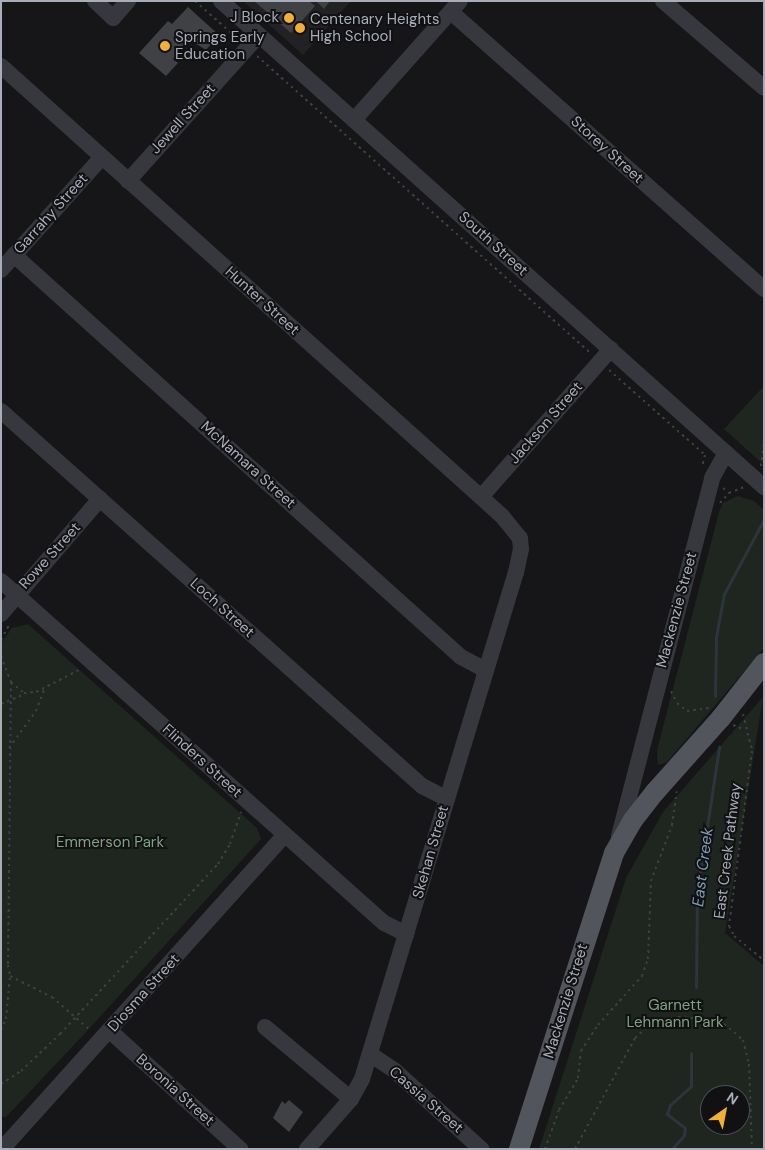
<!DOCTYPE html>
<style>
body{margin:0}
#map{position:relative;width:765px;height:1150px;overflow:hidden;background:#161618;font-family:"DM Sans",sans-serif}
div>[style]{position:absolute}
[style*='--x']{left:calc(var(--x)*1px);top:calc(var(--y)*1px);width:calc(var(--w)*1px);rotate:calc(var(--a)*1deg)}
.built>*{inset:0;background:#222225}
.green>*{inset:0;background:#1e261f}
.stream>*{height:3px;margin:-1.5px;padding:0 1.5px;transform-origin:1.5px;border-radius:1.5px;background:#2c353c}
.building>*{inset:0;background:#404145}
.path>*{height:2px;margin-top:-1px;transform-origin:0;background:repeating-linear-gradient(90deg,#3d3f44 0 2.5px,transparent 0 6.5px)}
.minor>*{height:16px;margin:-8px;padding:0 8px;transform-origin:8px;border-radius:8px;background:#37383d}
.major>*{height:20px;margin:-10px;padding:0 10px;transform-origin:10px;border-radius:10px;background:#53555c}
.dots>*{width:14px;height:14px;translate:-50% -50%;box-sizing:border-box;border:2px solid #111113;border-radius:50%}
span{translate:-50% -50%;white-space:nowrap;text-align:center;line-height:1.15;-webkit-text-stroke:4px #111113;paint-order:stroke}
.poi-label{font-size:15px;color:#a8adb8}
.right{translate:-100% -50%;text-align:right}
.left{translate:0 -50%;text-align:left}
.street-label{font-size:15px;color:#a8adb8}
.park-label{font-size:15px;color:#7fa381}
.water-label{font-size:16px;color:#7f9bb3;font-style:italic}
.frame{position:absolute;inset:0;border:2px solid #a8adb8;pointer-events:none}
.north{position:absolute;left:700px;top:1085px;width:50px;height:50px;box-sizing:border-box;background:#111113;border:1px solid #4d4f55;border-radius:50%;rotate:33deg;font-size:14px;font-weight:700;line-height:20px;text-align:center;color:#a8adb8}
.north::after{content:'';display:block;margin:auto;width:18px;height:22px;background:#f2b134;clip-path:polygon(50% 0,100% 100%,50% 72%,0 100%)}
</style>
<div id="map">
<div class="built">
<i style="clip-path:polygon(243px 1px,351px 1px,303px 55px)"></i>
</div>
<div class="green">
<i style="clip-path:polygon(764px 386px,764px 465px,724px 429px)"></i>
<i style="clip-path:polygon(738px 496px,754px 501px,764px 510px,764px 648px,667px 762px,658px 765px,657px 750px,719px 512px,723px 503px)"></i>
<i style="clip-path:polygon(28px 624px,257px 828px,261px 839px,89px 1029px,6px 1117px,1px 1117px,1px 643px,12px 628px)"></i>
<i style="clip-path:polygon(evenodd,763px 697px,725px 933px,764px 966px,764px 1149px,539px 1149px,626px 878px,663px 812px,763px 697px,710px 1095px,740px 1095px,740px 1125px,710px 1125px,710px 1095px)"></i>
</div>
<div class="stream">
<i style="--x:715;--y:696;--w:59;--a:-89"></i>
<i style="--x:716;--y:637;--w:44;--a:-79.5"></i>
<i style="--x:724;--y:594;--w:85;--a:-61.9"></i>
<i style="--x:696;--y:987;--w:94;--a:-89.4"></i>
<i style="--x:697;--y:893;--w:148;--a:-81.4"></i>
<i style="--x:672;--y:1149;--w:18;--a:-49"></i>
<i style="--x:684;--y:1135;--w:7;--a:-82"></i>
<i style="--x:685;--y:1128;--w:23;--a:-142"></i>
<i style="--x:667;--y:1114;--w:9;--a:-72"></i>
<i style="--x:670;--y:1105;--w:28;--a:-42"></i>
<i style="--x:691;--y:1086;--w:33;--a:-90"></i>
</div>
<div class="building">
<i style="clip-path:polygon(254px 1px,309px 1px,315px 6px,291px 33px)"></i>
<i style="clip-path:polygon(316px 1px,330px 1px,324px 9px)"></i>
<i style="clip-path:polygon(188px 7px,219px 35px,206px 50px,190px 40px,173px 59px,178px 63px,166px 76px,139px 53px,168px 21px,172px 24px)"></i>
<i style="clip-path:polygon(289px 1100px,303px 1112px,289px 1132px,273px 1118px,282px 1101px,285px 1104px)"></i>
</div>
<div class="path">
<i style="--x:195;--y:1;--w:57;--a:41.5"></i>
<i style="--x:257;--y:56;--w:448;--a:41.7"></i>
<i style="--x:609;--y:370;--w:128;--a:41.5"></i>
<i style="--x:705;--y:455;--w:12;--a:104"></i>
<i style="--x:761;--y:466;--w:26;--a:-83"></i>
<i style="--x:723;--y:488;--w:8;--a:40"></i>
<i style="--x:720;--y:503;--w:13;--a:-48"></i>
<i style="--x:729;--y:493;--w:16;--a:-22"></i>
<i style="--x:1;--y:640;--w:17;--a:-62"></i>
<i style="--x:1;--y:656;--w:28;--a:69"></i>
<i style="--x:11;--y:682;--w:17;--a:40"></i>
<i style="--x:24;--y:693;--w:12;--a:-5"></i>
<i style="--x:36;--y:692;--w:48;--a:-27.1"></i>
<i style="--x:11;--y:682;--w:283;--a:90.6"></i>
<i style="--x:8;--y:965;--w:11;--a:80"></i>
<i style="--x:10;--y:976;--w:47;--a:26.6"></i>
<i style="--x:52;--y:997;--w:52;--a:41.1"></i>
<i style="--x:671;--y:691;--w:13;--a:63"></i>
<i style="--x:677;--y:703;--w:13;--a:39"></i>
<i style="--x:687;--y:711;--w:22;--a:-8"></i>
<i style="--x:1;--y:704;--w:25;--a:-23"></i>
<i style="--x:743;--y:714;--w:38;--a:76"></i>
<i style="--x:752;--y:751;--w:177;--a:97.5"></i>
<i style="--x:729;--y:926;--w:11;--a:63"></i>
<i style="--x:734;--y:936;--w:38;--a:39"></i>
<i style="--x:733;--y:725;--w:13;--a:23"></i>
<i style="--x:9;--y:748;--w:46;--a:-53.9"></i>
<i style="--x:36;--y:711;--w:25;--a:-69"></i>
<i style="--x:1;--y:1030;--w:12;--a:-66"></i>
<i style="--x:6;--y:1019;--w:43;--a:-84.7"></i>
<i style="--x:1;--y:1084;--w:24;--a:-33"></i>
<i style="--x:21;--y:1071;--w:54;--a:-43.5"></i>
<i style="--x:60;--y:1034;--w:232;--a:-47.1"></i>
<i style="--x:218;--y:864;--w:23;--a:-59"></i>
<i style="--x:230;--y:844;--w:34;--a:-71"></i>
<i style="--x:545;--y:1149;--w:41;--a:-70.3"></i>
<i style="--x:559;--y:1110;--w:37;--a:-59"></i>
<i style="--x:578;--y:1078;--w:27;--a:-84"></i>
<i style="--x:581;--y:1051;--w:31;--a:-57"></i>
<i style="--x:598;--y:1025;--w:66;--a:-48.1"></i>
<i style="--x:642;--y:976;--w:18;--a:-71"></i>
<i style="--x:648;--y:959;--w:78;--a:-87.8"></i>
<i style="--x:651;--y:881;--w:60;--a:-69.4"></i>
<i style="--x:672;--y:825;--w:34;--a:-82"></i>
<i style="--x:575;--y:1149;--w:126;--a:-61.6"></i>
<i style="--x:635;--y:1038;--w:23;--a:-43"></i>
<i style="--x:652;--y:1022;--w:26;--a:-11"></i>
<i style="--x:678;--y:1017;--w:30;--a:4"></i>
<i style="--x:708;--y:1019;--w:17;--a:17"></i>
<i style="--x:724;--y:1024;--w:25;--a:40"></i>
<i style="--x:743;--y:1040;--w:25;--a:76"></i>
<i style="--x:749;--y:1064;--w:85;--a:88"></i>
</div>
<div class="minor">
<i style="--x:95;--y:1;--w:25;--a:43"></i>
<i style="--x:113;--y:18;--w:23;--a:-49"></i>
<i style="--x:221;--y:1;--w:729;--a:41.83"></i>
<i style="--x:663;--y:1;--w:133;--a:40.7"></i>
<i style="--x:451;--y:12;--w:418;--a:41.5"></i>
<i style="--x:1;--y:66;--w:673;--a:41.93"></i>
<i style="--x:502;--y:516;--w:28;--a:51"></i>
<i style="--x:520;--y:538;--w:11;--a:85"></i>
<i style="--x:521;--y:549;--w:24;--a:102"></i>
<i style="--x:516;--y:572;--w:530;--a:106.9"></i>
<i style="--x:362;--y:1079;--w:23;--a:119"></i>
<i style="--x:351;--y:1099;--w:67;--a:131.3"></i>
<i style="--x:354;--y:120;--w:159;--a:-48.3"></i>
<i style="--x:128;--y:181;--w:196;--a:-48.1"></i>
<i style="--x:14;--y:255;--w:601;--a:41.97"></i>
<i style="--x:461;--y:657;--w:27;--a:28"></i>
<i style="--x:1;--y:270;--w:150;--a:-48.2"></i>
<i style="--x:1;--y:411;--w:564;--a:41.69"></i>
<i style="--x:422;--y:786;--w:28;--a:27"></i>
<i style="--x:481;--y:497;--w:197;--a:-48.7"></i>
<i style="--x:1;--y:581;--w:513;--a:41.76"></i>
<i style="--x:384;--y:923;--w:25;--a:26"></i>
<i style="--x:1;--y:614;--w:152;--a:-49.3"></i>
<i style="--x:619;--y:836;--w:370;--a:-75.4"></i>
<i style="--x:712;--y:478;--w:29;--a:-61"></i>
<i style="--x:265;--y:1027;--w:112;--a:39.9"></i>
<i style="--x:110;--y:1031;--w:176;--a:42.2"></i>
<i style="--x:370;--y:1054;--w:29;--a:34"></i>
<i style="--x:394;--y:1070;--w:118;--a:42.2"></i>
<i style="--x:2;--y:1149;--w:421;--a:-48"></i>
</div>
<div class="major">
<i style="--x:519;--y:1149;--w:311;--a:-72.2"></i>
<i style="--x:614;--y:853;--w:38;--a:-60"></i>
<i style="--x:633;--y:820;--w:36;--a:-52"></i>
<i style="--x:655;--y:792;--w:99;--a:-48.3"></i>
<i style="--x:721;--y:718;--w:70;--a:-52"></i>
</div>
<div class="dots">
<i style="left:289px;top:18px;background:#f2b134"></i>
<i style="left:300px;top:28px;background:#f2b134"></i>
<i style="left:165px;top:46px;background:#f2b134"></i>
</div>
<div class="poi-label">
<span class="right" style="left:279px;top:18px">J Block</span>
<span class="left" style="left:310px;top:28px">Centenary Heights<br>High School</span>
<span class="left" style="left:175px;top:46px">Springs Early<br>Education</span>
</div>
<div class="street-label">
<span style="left:183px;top:119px;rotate:-48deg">Jewell Street</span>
<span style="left:607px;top:150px;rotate:42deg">Storey Street</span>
<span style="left:51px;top:214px;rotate:-48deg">Garrahy Street</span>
<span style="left:493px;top:244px;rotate:42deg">South Street</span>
<span style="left:262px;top:301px;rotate:42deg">Hunter Street</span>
<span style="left:546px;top:423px;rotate:-49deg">Jackson Street</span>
<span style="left:248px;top:465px;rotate:42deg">McNamara Street</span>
<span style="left:50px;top:556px;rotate:-48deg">Rowe Street</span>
<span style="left:222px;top:608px;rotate:42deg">Loch Street</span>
<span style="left:677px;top:610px;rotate:-75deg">Mackenzie Street</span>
<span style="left:202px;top:761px;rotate:42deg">Flinders Street</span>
<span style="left:728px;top:851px;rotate:-83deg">East Creek Pathway</span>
<span style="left:431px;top:852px;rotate:-74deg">Skehan Street</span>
<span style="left:144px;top:993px;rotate:-48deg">Diosma Street</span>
<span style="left:566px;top:1001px;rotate:-73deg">Mackenzie Street</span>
<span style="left:175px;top:1090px;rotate:42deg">Boronia Street</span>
<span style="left:426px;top:1100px;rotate:41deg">Cassia Street</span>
</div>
<div class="park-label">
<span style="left:110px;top:843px">Emmerson Park</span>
<span style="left:675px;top:1014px">Garnett<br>Lehmann Park</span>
</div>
<div class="water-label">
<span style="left:703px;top:867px;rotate:-83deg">East Creek</span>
</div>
<div class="frame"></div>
<div class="north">N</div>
</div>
